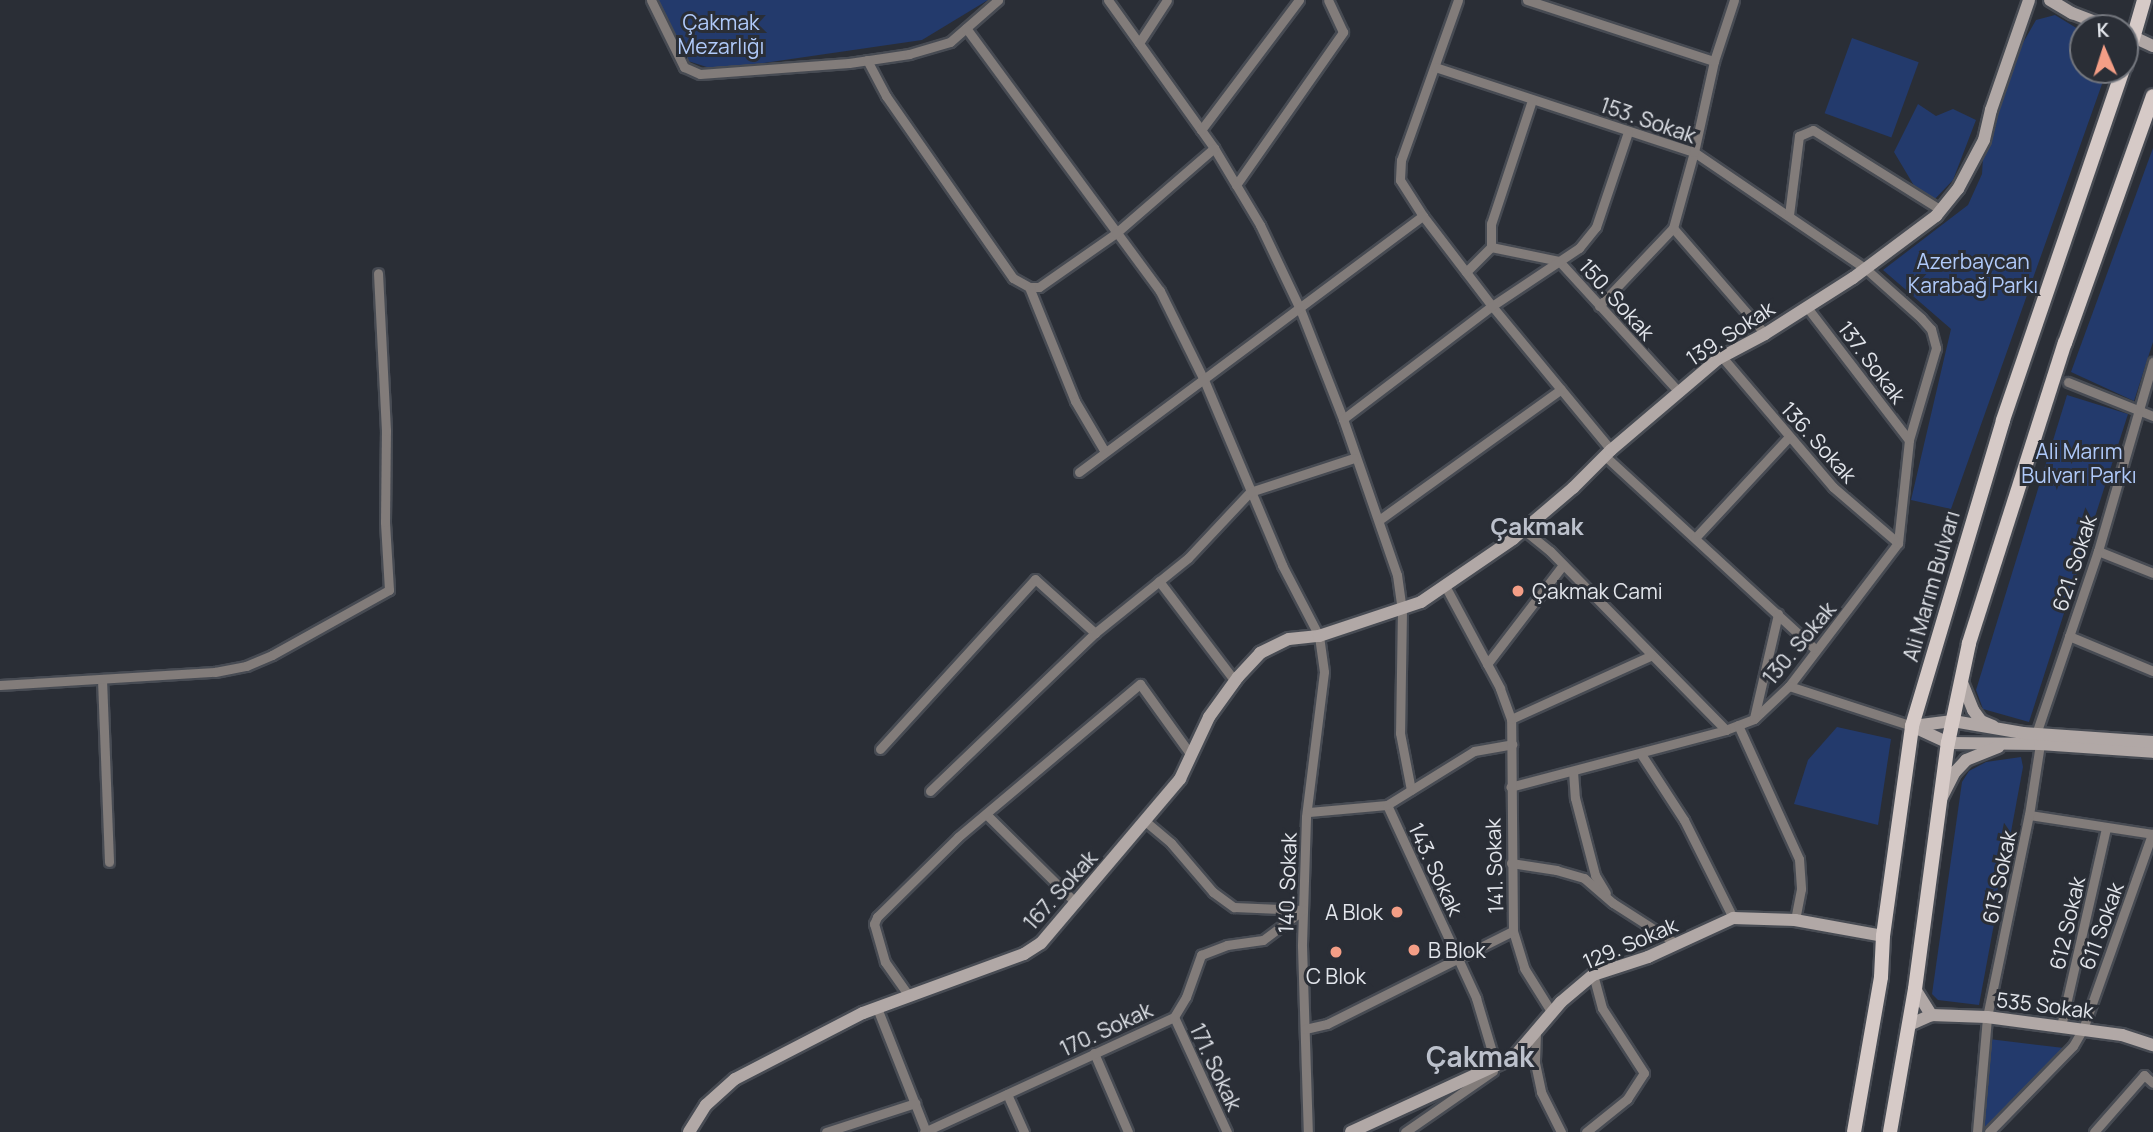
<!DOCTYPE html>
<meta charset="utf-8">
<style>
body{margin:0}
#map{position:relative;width:2153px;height:1132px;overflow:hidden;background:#2a2e36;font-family:Manrope,sans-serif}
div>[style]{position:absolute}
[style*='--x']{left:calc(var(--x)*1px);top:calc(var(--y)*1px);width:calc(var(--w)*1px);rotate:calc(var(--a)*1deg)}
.green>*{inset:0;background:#233a6c;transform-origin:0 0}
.roads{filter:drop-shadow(2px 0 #474b53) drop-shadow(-2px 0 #474b53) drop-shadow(0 2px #474b53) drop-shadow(0 -2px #474b53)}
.street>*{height:9px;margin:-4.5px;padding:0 4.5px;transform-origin:4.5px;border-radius:4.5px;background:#827c7a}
.secondary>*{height:12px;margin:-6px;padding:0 6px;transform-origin:6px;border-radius:6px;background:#b1a8a6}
.primary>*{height:14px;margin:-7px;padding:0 7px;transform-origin:7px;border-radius:7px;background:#d6cac7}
.dots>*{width:19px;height:19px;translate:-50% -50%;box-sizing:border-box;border:4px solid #2a2e36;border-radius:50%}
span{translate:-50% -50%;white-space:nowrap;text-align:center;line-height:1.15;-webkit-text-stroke:6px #2a2e36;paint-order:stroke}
.park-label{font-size:21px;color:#b0cafa}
.street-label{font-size:21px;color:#e2e5eb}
.poi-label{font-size:21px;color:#e2e5eb}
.left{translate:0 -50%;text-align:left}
.right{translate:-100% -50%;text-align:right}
.quarter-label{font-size:24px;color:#bcc1cc;font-weight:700}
.district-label{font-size:28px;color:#bcc1cc;font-weight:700}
.north{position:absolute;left:2069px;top:14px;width:70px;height:70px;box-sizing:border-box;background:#2a2e36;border:2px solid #74777e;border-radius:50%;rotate:357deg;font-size:19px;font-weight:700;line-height:28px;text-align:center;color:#e2e5eb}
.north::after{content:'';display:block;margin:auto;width:24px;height:32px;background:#f49e86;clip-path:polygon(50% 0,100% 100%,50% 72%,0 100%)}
</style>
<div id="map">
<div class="green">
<i style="clip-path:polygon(658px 0,988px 0,922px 40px,716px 70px,688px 61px)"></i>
<i style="clip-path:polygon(2055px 15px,2083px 32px,2083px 70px,2107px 70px,1951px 509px,1911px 500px,1951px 329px,1883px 270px,1968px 205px,1982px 174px,1984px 140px,2020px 48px,2036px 20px)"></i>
<i style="left:1852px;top:38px;width:71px;height:80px;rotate:20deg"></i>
<i style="clip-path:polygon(1918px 104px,1936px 116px,1953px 109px,1976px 120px,1953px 180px,1933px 201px,1916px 189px,1894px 152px)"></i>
<i style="clip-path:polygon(2153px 148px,2153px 342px,2134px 401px,2071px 372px)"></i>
<i style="clip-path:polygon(2067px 395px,2128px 414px,2029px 722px,1983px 709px,1976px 690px)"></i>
<i style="clip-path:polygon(1837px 727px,1891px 739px,1878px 825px,1794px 804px,1808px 760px)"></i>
<i style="clip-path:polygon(2021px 757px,2023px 767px,1979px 1005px,1938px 1000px,1932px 994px,1962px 782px,1969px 771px,1986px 762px)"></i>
<i style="clip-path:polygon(1989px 1039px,2064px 1048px,1982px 1130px,1979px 1126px)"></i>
</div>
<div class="roads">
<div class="street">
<i style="--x:651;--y:0;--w:75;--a:63.8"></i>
<i style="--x:684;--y:67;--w:17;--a:24"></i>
<i style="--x:700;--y:74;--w:149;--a:-4.2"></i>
<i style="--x:849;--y:63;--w:61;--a:-8.5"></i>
<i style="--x:909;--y:54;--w:43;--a:-16.3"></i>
<i style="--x:950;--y:42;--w:64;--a:-41.2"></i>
<i style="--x:1108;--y:0;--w:182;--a:54.4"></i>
<i style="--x:1214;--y:148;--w:90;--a:59.1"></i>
<i style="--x:1260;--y:225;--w:93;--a:64.5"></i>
<i style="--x:1300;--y:309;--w:118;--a:68.6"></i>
<i style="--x:1343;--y:419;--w:165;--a:70.9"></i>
<i style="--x:1397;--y:575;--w:34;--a:82"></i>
<i style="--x:1402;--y:609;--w:124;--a:90.9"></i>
<i style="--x:1400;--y:733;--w:58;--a:79.1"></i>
<i style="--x:1458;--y:0;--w:170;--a:109.6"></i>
<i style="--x:1401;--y:160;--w:20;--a:93"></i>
<i style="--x:1400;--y:180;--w:43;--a:57.4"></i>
<i style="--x:1423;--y:216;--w:113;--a:52.5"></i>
<i style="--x:1492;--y:306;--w:187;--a:50.4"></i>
<i style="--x:1527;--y:0;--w:197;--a:18.1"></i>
<i style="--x:966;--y:28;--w:327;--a:53.6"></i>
<i style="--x:1160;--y:291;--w:99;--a:63.7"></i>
<i style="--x:1204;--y:380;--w:201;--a:67.1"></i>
<i style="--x:1282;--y:565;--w:80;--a:62.5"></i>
<i style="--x:1319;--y:636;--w:36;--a:82"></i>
<i style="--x:1324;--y:672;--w:146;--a:97.1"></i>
<i style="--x:1306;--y:817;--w:129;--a:91.8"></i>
<i style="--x:1302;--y:946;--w:186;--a:88.2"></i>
<i style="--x:1139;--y:43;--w:51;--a:-56.9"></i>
<i style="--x:867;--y:60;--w:41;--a:62.2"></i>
<i style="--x:886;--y:96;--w:222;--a:55.1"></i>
<i style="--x:1013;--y:278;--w:18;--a:29"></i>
<i style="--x:1029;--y:287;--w:10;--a:0"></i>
<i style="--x:1039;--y:287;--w:94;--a:-35"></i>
<i style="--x:1116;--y:233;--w:130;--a:-40.9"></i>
<i style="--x:1435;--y:67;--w:273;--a:18.2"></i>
<i style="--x:1694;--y:152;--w:208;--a:34.2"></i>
<i style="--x:1866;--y:269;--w:74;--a:41.7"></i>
<i style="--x:1921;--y:318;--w:15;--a:48"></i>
<i style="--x:1931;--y:329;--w:20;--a:75"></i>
<i style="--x:1936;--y:348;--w:96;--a:106.4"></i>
<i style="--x:1909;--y:440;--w:104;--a:96.1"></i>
<i style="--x:1898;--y:543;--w:180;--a:127.3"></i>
<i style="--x:1789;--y:686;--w:48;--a:136.7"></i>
<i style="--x:1754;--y:719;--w:30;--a:159"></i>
<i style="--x:1726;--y:730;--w:223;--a:165.2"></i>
<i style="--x:1201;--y:130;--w:163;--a:-53"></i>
<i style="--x:1236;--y:185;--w:187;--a:-55"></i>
<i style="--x:1343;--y:32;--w:35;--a:-115"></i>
<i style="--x:1789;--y:215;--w:80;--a:-82.8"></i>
<i style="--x:1799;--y:136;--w:15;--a:-23"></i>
<i style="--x:1813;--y:130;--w:151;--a:32"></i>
<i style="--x:1673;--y:228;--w:140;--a:49"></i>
<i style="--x:1491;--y:247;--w:69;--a:11.6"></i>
<i style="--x:1559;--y:261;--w:178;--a:47.5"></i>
<i style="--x:1466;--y:272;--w:35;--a:-45"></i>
<i style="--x:1491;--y:247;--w:23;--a:-90"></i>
<i style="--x:1491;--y:224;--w:131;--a:-71.7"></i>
<i style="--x:1029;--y:287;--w:123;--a:68"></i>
<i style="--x:1075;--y:401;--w:59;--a:59.5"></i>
<i style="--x:1599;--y:306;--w:108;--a:-46.5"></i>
<i style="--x:1673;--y:228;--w:79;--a:-74.6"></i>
<i style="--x:1694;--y:152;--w:93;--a:-77.6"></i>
<i style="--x:1714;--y:61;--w:64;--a:-71.8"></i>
<i style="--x:1806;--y:306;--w:169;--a:52.5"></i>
<i style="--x:1722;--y:357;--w:171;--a:49.5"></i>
<i style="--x:1833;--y:487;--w:86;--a:40.7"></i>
<i style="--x:2068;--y:382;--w:92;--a:21.8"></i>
<i style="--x:1343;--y:419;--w:187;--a:-37.2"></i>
<i style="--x:1492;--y:306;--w:105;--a:-33.7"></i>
<i style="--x:1579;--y:248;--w:27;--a:-51"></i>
<i style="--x:1596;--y:227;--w:100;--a:-71.4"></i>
<i style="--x:1605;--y:456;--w:285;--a:42.6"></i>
<i style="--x:1079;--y:472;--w:429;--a:-36.7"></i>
<i style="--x:1379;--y:520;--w:224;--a:-35.7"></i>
<i style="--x:1524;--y:530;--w:33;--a:39"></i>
<i style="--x:1550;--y:551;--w:251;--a:45.5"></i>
<i style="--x:1695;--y:538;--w:138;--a:-47.1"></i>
<i style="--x:2098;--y:551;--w:59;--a:21.8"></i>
<i style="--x:1159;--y:581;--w:126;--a:52.8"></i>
<i style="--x:2069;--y:636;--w:91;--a:22.6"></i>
<i style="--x:1487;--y:664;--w:125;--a:-52.5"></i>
<i style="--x:102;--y:679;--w:183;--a:87.8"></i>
<i style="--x:0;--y:685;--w:215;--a:-3.5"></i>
<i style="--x:215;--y:672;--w:32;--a:-11"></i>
<i style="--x:246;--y:666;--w:28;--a:-23"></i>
<i style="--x:272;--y:655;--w:134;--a:-29.1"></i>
<i style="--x:389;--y:590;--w:68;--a:-93.4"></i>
<i style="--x:385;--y:522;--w:91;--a:-89.4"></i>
<i style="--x:386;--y:431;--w:158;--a:-92.9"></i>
<i style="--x:1789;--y:686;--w:129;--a:18"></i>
<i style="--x:1754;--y:718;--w:107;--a:-77"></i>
<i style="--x:1511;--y:719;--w:153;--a:-24.4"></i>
<i style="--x:1738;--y:725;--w:147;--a:65.5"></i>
<i style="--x:1799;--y:859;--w:30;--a:86"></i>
<i style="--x:1801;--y:889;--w:32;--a:101"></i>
<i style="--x:2036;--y:734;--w:193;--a:-71.3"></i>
<i style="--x:2098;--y:551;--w:197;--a:-73.8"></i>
<i style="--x:880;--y:749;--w:230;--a:-47.6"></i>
<i style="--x:1035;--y:579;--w:81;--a:42"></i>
<i style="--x:1641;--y:754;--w:79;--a:56.9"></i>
<i style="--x:1684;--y:820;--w:110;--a:63.4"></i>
<i style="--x:1573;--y:771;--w:27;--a:86"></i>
<i style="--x:1575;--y:798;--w:80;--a:75.4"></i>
<i style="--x:1595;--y:875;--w:21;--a:59"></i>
<i style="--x:930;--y:791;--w:228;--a:-43.8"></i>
<i style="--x:1095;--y:633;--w:119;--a:-38.9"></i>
<i style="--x:1188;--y:558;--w:91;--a:-46.8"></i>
<i style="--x:1250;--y:492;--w:109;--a:-18.1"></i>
<i style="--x:1387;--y:805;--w:213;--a:65.2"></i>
<i style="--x:1476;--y:998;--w:70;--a:73.4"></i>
<i style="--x:1309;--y:812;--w:78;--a:-5.1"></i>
<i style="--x:1387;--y:805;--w:102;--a:-31.8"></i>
<i style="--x:1474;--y:751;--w:39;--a:-10"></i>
<i style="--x:987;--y:815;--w:125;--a:44.7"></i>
<i style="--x:2029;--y:815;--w:125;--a:8.7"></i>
<i style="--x:1145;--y:821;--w:34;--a:40"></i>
<i style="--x:1171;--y:843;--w:65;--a:49.4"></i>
<i style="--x:1213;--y:892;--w:26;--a:36"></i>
<i style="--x:1234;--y:907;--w:69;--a:2.5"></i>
<i style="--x:1511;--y:863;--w:46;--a:8.8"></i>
<i style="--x:1556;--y:870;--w:29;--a:16"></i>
<i style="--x:1584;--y:878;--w:38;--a:41"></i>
<i style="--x:1613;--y:903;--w:76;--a:32.6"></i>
<i style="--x:1513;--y:931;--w:39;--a:73"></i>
<i style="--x:1524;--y:968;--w:53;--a:58.1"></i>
<i style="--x:909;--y:996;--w:42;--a:-125.2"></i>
<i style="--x:885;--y:962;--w:40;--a:-106"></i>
<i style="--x:874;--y:924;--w:8;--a:-67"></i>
<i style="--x:877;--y:917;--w:114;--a:-44.6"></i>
<i style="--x:958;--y:837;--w:238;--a:-40.1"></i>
<i style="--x:1140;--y:684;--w:87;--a:54.3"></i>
<i style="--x:877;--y:1008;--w:133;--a:68.4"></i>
<i style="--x:1174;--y:1017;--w:127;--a:65.3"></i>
<i style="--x:2061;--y:1026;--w:203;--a:-77.2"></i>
<i style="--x:1305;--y:1029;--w:23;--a:-13"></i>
<i style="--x:1327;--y:1024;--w:208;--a:-26.6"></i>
<i style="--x:1513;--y:931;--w:212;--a:-90.5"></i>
<i style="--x:1511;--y:719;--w:33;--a:-110"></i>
<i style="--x:1500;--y:688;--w:116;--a:-118.3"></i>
<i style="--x:1536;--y:1032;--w:31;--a:92"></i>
<i style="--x:1535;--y:1063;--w:30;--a:78"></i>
<i style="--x:1541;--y:1092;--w:45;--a:63.4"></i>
<i style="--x:1094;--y:1053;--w:86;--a:66.7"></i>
<i style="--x:1007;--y:1094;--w:42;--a:65.9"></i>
<i style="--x:826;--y:1132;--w:94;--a:-18"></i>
<i style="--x:924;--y:1132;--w:275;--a:-24.7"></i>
<i style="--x:1174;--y:1017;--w:23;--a:-59"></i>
<i style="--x:1186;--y:997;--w:45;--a:-70.3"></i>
<i style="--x:1201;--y:955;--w:28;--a:-21"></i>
<i style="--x:1227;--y:945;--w:36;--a:-8"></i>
<i style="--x:1263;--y:940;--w:50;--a:-36.9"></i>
<i style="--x:1405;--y:1132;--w:107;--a:-34.7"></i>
<i style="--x:1586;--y:1132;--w:53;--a:-38.8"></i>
<i style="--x:1627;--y:1099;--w:31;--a:-57"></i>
<i style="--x:1644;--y:1073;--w:77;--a:-122.9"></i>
<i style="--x:1602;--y:1008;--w:34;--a:-105"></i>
<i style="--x:1977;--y:1132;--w:115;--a:-85"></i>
<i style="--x:1987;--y:1017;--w:206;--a:-78.3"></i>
<i style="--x:2029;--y:815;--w:72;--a:-81.2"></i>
<i style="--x:1989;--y:1132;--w:120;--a:-45.7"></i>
<i style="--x:2073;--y:1046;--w:20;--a:-60"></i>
<i style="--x:2083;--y:1029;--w:207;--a:-70.5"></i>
<i style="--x:2094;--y:1132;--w:76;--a:-48.7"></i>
<i style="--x:2144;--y:1075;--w:12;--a:42"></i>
</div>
<div class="secondary">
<i style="--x:2050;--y:0;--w:26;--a:31"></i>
<i style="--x:2072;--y:13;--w:42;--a:21"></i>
<i style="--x:2125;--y:33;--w:31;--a:25"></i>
<i style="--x:1961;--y:680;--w:32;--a:68"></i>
<i style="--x:1973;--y:710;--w:14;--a:54"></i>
<i style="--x:1981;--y:721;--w:13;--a:23"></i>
<i style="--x:1912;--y:726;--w:40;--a:25"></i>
<i style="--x:1948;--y:743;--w:92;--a:0.6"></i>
<i style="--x:2040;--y:744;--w:113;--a:4"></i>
<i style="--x:1913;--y:726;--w:40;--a:-7.1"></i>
<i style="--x:1953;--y:721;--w:71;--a:9.7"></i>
<i style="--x:2023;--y:733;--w:130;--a:4"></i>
<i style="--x:1942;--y:797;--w:28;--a:-63"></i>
<i style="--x:1955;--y:772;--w:16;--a:-47"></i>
<i style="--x:1966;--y:760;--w:35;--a:-22"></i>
<i style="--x:1915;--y:989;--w:31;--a:58"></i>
<i style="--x:1909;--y:1025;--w:24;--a:-24"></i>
<i style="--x:1931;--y:1015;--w:56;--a:2"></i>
<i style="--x:1987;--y:1017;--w:136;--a:7.6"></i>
<i style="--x:2122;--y:1035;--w:33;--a:18"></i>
<i style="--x:689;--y:1132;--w:32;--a:-58"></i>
<i style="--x:706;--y:1105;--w:39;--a:-42"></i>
<i style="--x:735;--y:1079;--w:144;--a:-27.3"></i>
<i style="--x:863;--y:1013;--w:171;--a:-20.1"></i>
<i style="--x:1024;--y:954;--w:20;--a:-33"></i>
<i style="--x:1041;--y:943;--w:215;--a:-49.7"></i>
<i style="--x:1180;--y:779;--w:68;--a:-64.9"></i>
<i style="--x:1209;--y:717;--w:49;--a:-54.1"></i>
<i style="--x:1238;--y:677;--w:33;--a:-47"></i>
<i style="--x:1260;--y:653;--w:32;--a:-26"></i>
<i style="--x:1289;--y:639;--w:30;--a:-6"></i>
<i style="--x:1319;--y:636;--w:108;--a:-18.4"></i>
<i style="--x:1421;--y:602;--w:112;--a:-34.4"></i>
<i style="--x:1513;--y:539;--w:79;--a:-40.4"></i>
<i style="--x:1573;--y:488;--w:54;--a:-45"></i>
<i style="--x:1611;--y:450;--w:140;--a:-40.4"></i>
<i style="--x:1718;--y:359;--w:53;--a:-28"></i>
<i style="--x:1765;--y:334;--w:104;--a:-32.5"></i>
<i style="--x:1853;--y:278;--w:104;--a:-36.8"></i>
<i style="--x:1936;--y:216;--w:35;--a:-51"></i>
<i style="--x:1958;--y:189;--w:55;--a:-62"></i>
<i style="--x:1984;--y:140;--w:31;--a:-77"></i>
<i style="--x:1991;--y:110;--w:116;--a:-70.9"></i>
<i style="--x:1351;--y:1132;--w:179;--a:-24.7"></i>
<i style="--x:1514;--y:1057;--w:72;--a:-49.5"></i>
<i style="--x:1561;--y:1002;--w:42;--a:-40.2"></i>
<i style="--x:1593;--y:975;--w:58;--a:-18.1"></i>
<i style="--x:1648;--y:957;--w:94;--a:-24.6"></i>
<i style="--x:1733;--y:918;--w:62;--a:1.8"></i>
<i style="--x:1795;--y:920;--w:89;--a:10.3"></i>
</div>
<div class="primary">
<i style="--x:2125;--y:66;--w:69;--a:-73.9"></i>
<i style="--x:1854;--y:1132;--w:157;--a:-80.1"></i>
<i style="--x:1881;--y:977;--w:41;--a:-87.2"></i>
<i style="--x:1883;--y:936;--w:212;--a:-82.1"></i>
<i style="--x:1912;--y:726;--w:319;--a:-73.4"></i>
<i style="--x:2003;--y:420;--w:370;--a:-71.1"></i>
<i style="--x:1890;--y:1132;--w:145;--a:-80.1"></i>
<i style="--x:1915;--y:989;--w:248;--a:-82.4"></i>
<i style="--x:1948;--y:743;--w:102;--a:-78.1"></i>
<i style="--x:1969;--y:643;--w:315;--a:-72.3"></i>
<i style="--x:2065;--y:343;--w:262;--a:-70.4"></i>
</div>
</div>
<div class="dots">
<i style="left:1518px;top:591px;background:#f49e86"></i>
<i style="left:1397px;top:912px;background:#f49e86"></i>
<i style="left:1414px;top:950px;background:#f49e86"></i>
<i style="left:1336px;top:952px;background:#f49e86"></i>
</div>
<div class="park-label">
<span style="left:721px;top:34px">Çakmak<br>Mezarlığı</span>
<span style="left:1973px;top:273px">Azerbaycan<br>Karabağ Parkı</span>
<span style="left:2079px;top:463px">Ali Marım<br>Bulvarı Parkı</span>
</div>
<div class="street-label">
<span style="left:1648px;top:120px;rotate:19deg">153. Sokak</span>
<span style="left:1617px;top:299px;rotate:48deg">150. Sokak</span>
<span style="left:1730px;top:333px;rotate:-33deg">139. Sokak</span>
<span style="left:1872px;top:362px;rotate:53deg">137. Sokak</span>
<span style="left:1819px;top:442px;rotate:48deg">136. Sokak</span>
<span style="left:2074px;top:563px;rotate:-72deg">621. Sokak</span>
<span style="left:1931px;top:586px;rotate:-74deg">Ali Marım Bulvarı</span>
<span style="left:1799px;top:643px;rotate:-50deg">130. Sokak</span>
<span style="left:1494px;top:866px;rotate:-92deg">141. Sokak</span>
<span style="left:1436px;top:869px;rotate:65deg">143. Sokak</span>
<span style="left:1999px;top:877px;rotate:-78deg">613 Sokak</span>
<span style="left:1287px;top:883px;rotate:-88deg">140. Sokak</span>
<span style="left:1060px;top:890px;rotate:-48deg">167. Sokak</span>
<span style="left:2067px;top:923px;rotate:-77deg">612 Sokak</span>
<span style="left:2101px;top:926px;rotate:-70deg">611 Sokak</span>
<span style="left:1630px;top:943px;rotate:-23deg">129. Sokak</span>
<span style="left:2045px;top:1005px;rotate:7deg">535 Sokak</span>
<span style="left:1106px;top:1029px;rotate:-25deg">170. Sokak</span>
<span style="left:1216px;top:1067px;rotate:65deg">171. Sokak</span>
</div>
<div class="poi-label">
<span class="left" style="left:1532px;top:591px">Çakmak Cami</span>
<span class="right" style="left:1383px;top:912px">A Blok</span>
<span class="left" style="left:1428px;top:950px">B Blok</span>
<span style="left:1336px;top:976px">C Blok</span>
</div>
<div class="quarter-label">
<span style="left:1537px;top:526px">Çakmak</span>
</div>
<div class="district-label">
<span style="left:1480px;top:1056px">Çakmak</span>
</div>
<div class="north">K</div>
</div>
